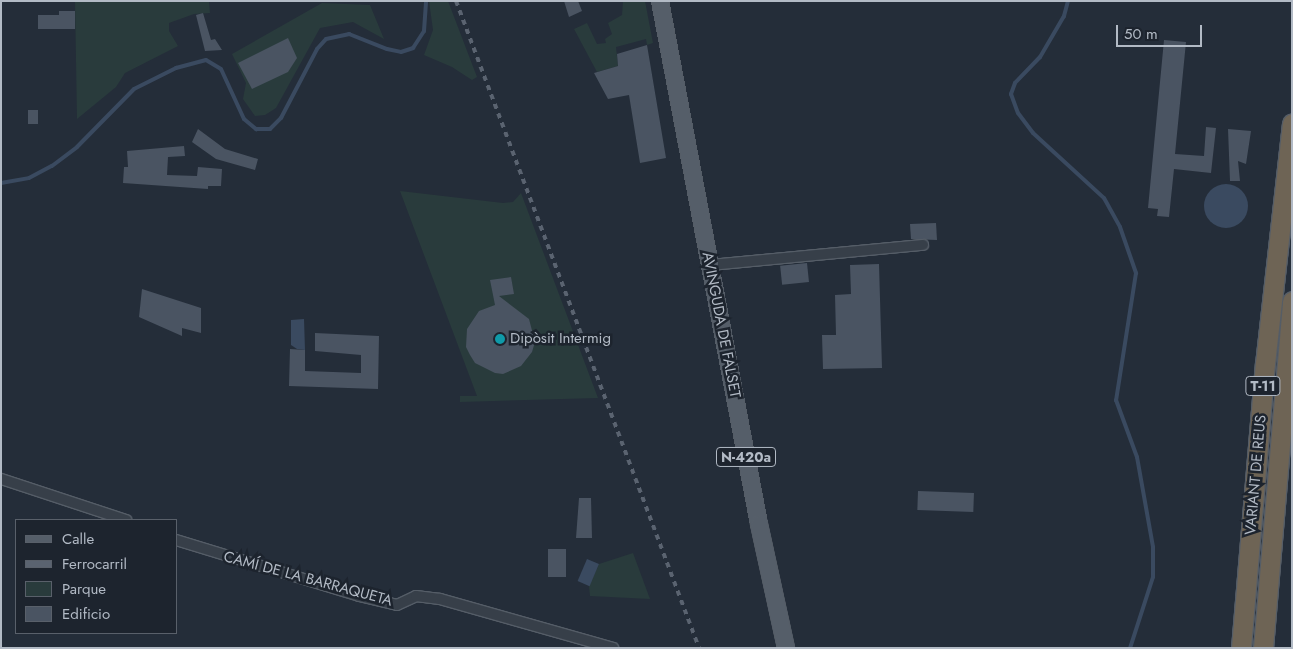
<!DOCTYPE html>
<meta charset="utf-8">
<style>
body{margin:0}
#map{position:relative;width:1293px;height:649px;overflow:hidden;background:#242d39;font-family:Jost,sans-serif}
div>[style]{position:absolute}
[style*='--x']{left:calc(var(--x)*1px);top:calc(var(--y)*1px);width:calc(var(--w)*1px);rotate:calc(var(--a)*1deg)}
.green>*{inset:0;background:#293b3c}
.water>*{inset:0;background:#3a4a60;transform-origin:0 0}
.round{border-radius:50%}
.stream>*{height:4px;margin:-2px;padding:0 2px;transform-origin:2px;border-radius:2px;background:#3a4a60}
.building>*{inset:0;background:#4a5462;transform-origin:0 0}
.roads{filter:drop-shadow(1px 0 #555d67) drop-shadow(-1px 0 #555d67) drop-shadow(0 1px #555d67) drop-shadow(0 -1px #555d67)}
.minor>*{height:10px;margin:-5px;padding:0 5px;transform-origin:5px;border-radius:5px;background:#373f49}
.primary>*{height:16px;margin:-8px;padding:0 8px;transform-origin:8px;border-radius:8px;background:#555e69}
.motorway>*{height:19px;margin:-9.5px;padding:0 9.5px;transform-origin:9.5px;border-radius:9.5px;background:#6e6455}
.rail>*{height:4px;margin-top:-2px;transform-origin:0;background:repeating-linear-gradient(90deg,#5a6370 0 5px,transparent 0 10px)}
.dots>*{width:14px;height:14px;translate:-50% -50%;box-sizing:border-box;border:2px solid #1d242e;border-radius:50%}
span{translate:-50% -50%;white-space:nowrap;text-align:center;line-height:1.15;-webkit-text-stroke:5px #1d242e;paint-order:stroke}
.shield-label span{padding:1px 4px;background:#1d242e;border:1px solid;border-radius:4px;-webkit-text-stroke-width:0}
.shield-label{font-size:14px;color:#b2bac5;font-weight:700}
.street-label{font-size:15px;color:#b2bac5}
.poi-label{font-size:15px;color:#b2bac5}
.left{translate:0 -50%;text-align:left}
.frame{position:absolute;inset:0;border:2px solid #b2bac5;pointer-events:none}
.legend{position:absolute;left:15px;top:519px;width:162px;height:115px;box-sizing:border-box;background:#1d242e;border:1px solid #59606a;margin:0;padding:6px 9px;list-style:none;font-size:15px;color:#b2bac5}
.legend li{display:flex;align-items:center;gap:10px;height:25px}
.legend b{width:25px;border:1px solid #59606a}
.scale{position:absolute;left:1116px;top:25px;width:86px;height:22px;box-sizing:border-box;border:2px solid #b2bac5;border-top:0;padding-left:6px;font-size:15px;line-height:18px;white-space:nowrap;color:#b2bac5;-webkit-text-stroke:4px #1d242e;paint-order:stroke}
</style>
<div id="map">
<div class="green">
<i style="clip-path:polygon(75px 1px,209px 1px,210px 13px,194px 14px,169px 23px,169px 31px,178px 46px,125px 73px,116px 87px,77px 119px)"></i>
<i style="clip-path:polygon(429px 1px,448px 1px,477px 77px,472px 80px,452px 67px,424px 55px,433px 30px)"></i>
<i style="clip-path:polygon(623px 1px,645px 1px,653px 43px,647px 45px,646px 39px,616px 47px,618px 66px,597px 72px,574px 29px,587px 23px,597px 44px,606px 43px,605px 39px,612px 34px,608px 23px,622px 15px)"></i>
<i style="clip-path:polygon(322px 3px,370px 5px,384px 39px,353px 22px,320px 28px,276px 108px,265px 115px,255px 116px,243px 99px,246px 83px,232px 54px)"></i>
<i style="clip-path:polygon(400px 191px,503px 203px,513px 202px,521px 193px,598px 398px,460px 402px,460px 396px,477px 396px)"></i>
<i style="clip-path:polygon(633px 553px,650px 599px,590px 596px,589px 586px,599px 564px)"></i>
</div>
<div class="water">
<i class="round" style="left:1204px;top:184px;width:44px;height:44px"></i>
<i style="clip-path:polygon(304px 319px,305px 350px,297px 349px,291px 345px,291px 320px)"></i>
<i style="left:587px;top:559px;width:13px;height:24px;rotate:23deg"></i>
</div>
<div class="stream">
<i style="--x:1068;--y:1;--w:16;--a:105"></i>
<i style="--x:1064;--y:16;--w:48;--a:120.3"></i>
<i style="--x:1040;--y:57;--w:36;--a:134"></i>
<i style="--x:1015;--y:83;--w:12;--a:110"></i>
<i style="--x:1011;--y:94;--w:20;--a:70"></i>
<i style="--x:1018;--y:113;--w:25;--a:53"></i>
<i style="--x:1033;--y:133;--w:96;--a:42.5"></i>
<i style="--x:1104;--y:198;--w:33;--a:61"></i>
<i style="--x:1120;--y:227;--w:49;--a:70.8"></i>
<i style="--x:1136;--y:273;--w:129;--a:98.9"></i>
<i style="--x:1116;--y:400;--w:61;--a:69.8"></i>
<i style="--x:1137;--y:457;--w:91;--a:79.9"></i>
<i style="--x:1153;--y:547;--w:30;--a:90"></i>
<i style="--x:1153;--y:577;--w:75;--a:107.9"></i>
<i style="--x:1;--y:183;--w:28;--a:-10"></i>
<i style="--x:29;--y:178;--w:26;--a:-28"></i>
<i style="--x:52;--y:166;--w:31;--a:-37"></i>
<i style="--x:77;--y:147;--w:81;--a:-45.5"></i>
<i style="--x:134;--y:89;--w:47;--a:-26.6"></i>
<i style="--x:176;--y:68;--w:31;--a:-15"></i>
<i style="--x:206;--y:60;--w:17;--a:31"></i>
<i style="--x:221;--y:69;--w:55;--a:65.3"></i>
<i style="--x:244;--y:119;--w:16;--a:40"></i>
<i style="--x:256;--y:129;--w:14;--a:0"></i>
<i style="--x:270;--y:129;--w:16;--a:-45"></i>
<i style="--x:281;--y:118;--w:78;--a:-62.4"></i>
<i style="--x:317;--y:49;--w:13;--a:-48"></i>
<i style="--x:326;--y:39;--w:24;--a:-12"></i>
<i style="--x:349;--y:34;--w:41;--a:21.5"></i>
<i style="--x:387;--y:49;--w:14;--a:12"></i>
<i style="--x:401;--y:52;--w:13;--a:-18"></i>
<i style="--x:413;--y:48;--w:20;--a:-57"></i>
<i style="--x:424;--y:31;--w:30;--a:-86"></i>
</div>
<div class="building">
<i style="clip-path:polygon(564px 1px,578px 1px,582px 11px,569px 17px)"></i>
<i style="clip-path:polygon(59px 11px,75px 11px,75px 29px,38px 29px,38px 15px,59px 15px)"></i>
<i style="clip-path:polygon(203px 13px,211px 40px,215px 39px,222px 50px,205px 51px,196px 15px)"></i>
<i style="clip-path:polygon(288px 38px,297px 58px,288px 72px,252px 89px,238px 63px)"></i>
<i style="clip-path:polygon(1164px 40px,1186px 42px,1175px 154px,1204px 156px,1206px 127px,1216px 128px,1211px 173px,1174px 169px,1169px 217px,1157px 216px,1158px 209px,1148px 208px)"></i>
<i style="clip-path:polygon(647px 45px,666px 158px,640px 163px,629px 95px,608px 99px,594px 73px,618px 66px,617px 54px)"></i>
<i style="left:28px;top:110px;width:10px;height:14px"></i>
<i style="clip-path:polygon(198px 129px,225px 149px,258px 159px,255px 170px,216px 159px,192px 142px)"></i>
<i style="clip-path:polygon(1228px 129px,1251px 131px,1246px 164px,1238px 161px,1240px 181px,1230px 181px)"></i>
<i style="clip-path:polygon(184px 146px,185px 156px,168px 157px,167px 175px,197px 176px,198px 167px,222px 169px,221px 186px,208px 186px,208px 189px,123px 183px,124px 167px,128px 167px,127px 151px)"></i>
<i style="clip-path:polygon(936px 223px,937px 240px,911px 239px,910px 224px)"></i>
<i style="left:807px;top:263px;width:19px;height:27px;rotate:84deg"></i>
<i style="clip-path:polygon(879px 264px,882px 368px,823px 369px,822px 335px,836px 335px,835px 295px,851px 294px,850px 265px)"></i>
<i style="clip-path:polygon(511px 277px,514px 294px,499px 296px,529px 319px,535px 342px,532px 352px,521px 366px,503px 374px,495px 373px,475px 363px,470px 355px,466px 347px,467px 329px,479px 311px,495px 305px,490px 280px)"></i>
<i style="clip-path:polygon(142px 289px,201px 308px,201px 333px,182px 328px,182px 336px,139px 317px)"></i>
<i style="clip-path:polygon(315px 333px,379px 336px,378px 389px,289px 386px,290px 349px,305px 350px,305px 371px,361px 373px,361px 355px,315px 351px)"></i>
<i style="left:918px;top:491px;width:56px;height:19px;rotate:2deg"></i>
<i style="clip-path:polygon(579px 498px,591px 498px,592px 538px,576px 538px)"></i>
<i style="left:548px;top:549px;width:18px;height:28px"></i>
</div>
<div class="roads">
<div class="minor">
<i style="--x:710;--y:265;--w:214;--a:-5.4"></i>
<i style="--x:1;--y:479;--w:132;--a:18.2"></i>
<i style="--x:176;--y:540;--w:191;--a:17"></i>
<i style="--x:359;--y:596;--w:39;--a:13"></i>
<i style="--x:397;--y:605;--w:21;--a:-25"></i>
<i style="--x:416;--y:596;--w:24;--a:7"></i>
<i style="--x:440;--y:599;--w:180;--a:15.8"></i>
</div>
<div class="primary">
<i style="--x:660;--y:1;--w:532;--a:79.28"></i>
<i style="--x:759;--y:524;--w:127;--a:77.7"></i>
</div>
<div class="motorway">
<i style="--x:1241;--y:648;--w:285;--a:-85.2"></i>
<i style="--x:1265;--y:364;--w:242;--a:-83.6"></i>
<i style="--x:1263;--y:648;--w:348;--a:-85.2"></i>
</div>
</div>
<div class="rail">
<i style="--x:456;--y:1;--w:691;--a:69.41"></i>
</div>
<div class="dots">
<i style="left:500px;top:339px;background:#0f9aa8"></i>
</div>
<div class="shield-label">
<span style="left:1263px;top:386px">T-11</span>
<span style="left:746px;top:457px">N-420a</span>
</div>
<div class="street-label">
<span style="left:721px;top:325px;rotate:79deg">AVINGUDA DE FALSET</span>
<span style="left:1256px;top:475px;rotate:-85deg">VARIANT DE REUS</span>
<span style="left:308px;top:579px;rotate:15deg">CAMÍ DE LA BARRAQUETA</span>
</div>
<div class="poi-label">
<span class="left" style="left:510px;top:339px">Dipòsit Intermig</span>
</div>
<div class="frame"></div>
<ul class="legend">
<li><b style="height:6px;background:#555e69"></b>Calle</li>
<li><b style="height:6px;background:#5a6370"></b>Ferrocarril</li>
<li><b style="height:14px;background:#293b3c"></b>Parque</li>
<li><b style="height:14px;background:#4a5462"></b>Edificio</li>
</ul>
<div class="scale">50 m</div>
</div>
